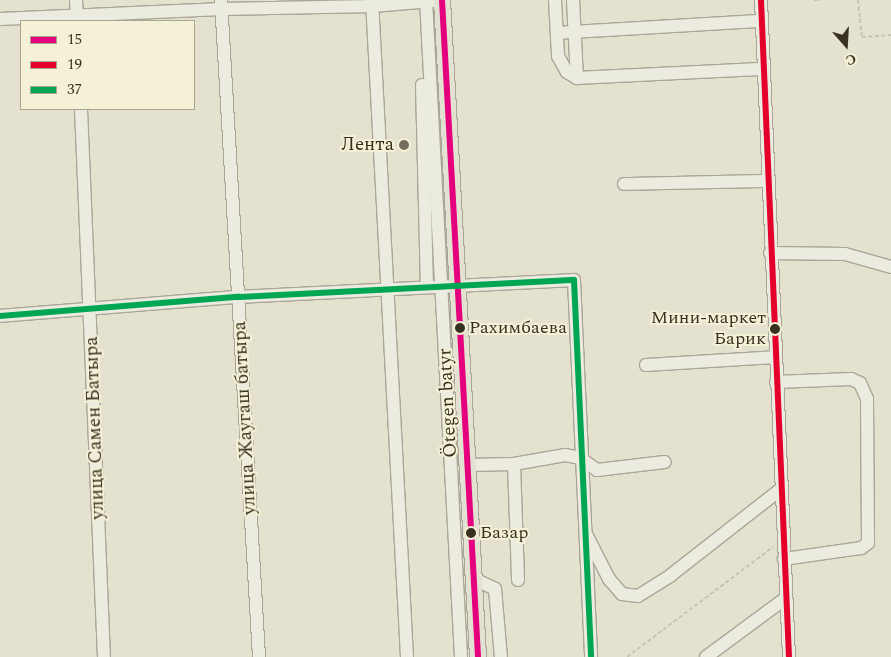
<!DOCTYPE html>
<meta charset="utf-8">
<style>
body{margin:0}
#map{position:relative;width:891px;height:657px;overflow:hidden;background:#e4e2cf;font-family:Spectral,serif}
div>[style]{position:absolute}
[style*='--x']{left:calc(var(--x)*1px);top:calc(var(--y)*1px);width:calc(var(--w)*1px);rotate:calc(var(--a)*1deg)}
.path>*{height:2px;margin-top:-1px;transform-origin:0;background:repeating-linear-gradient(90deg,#c5c3b7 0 4px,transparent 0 6.5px)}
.roads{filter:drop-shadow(1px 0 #a9a698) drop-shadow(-1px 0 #a9a698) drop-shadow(0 1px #a9a698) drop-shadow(0 -1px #a9a698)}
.minor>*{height:12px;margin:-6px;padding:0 6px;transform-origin:6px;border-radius:6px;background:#ecebe0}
.major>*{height:16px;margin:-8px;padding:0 8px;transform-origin:8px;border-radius:8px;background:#e3e2d2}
.bus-1>*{height:6px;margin:-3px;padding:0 3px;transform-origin:3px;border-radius:3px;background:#e5007d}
.bus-2>*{height:6px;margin:-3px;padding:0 3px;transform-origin:3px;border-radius:3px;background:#e4002b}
.bus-3>*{height:6px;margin:-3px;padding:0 3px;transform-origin:3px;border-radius:3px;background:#00a651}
.dots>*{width:14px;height:14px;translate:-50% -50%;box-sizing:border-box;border:2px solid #f4f1d6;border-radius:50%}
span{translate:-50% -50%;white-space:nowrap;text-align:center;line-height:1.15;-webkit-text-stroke:4px #f4f1d6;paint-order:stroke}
.bus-label{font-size:18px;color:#383020}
.right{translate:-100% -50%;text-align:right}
.left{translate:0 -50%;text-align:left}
.poi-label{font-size:19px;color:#383020}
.street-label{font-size:19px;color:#383020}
.legend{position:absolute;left:20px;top:20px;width:175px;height:90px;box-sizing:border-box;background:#f4f1d6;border:1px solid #a9a48d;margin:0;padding:6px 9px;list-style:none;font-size:15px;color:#383020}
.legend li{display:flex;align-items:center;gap:10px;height:25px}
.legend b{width:25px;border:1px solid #a9a48d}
.north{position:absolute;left:821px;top:20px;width:50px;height:50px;-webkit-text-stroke:4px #f4f1d6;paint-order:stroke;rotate:161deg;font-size:14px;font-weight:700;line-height:20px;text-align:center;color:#383020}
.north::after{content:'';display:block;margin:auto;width:18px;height:22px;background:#383020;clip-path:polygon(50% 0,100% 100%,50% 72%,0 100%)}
</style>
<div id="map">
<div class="path">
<i style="--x:814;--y:0;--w:7;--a:0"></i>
<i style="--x:858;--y:0;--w:37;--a:84"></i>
<i style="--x:862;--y:37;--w:29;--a:-4"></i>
<i style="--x:627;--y:657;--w:183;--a:-37"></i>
</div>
<div class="roads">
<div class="minor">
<i style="--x:76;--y:0;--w:21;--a:87"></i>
<i style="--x:221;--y:0;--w:658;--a:86.69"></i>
<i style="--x:372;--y:0;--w:658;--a:86.95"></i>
<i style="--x:426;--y:0;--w:658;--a:86.95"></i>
<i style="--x:555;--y:0;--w:56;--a:86.9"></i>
<i style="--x:558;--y:56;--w:18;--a:61"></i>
<i style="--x:567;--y:72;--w:12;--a:31"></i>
<i style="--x:577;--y:78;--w:187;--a:-2.8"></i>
<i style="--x:573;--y:0;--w:78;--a:87.1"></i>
<i style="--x:761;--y:0;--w:658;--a:87.56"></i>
<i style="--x:0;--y:19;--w:222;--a:-2.6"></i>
<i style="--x:222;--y:9;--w:151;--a:-1.1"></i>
<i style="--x:373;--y:6;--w:59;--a:-4.8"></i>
<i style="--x:557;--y:33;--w:204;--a:-3.4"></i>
<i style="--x:422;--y:85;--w:201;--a:88.6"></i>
<i style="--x:81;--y:109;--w:548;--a:87.6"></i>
<i style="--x:624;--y:184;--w:144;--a:-1.2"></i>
<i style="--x:770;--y:253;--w:75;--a:0.8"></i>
<i style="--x:845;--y:254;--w:48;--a:15.8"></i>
<i style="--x:0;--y:316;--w:239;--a:-4.6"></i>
<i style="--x:238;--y:297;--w:336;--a:-2.9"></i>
<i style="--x:574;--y:280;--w:377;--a:87.4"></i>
<i style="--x:646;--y:365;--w:129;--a:-3.5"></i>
<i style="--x:776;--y:382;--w:75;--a:-2.3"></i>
<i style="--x:851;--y:379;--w:10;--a:24"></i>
<i style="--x:860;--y:383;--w:17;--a:66"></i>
<i style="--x:867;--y:399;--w:144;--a:89.6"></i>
<i style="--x:868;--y:543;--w:9;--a:144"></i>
<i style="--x:861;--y:548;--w:78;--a:171.9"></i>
<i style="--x:514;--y:464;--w:116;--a:88"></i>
<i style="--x:468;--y:465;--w:46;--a:-1.2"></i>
<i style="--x:514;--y:464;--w:52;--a:-10"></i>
<i style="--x:565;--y:455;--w:15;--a:11"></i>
<i style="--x:580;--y:458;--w:21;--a:35"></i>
<i style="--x:597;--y:470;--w:68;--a:-6.7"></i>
<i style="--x:586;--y:534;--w:51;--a:62.9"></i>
<i style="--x:609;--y:579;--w:20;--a:49"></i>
<i style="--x:622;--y:594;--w:16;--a:7"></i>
<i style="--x:638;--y:596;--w:39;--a:-32"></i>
<i style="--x:671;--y:575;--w:140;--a:-38"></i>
<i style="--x:474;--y:579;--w:23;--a:25"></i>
<i style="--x:495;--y:589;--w:68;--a:85"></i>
<i style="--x:706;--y:657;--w:99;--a:-36.4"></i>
</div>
<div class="major">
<i style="--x:442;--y:0;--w:658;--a:86.86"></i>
</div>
</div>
<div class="bus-1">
<i style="--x:442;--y:0;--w:658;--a:86.86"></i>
</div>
<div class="bus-2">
<i style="--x:761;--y:0;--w:658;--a:87.56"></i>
</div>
<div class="bus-3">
<i style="--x:0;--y:316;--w:239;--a:-4.6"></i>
<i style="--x:238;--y:297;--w:336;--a:-2.9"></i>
<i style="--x:574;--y:280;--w:377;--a:87.4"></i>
</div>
<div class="dots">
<i style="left:404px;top:145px;background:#746e5d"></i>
<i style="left:460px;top:328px;background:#383020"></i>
<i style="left:775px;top:329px;background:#383020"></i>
<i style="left:471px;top:533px;background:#383020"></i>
</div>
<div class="bus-label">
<span class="right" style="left:766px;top:329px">Мини-маркет<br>Барик</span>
<span class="left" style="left:469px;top:328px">Рахимбаева</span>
<span class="left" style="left:480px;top:533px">Базар</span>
</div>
<div class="poi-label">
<span class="right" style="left:394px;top:145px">Лента</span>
</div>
<div class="street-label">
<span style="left:448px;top:403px;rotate:-93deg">Ötegen batyr</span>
<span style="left:245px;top:418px;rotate:-93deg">улица Жаугаш батыра</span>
<span style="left:95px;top:428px;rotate:-92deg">улица Самен Батыра</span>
</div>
<ul class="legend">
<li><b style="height:6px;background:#e5007d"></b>15</li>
<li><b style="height:6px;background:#e4002b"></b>19</li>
<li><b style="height:6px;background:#00a651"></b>37</li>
</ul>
<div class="north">С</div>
</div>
